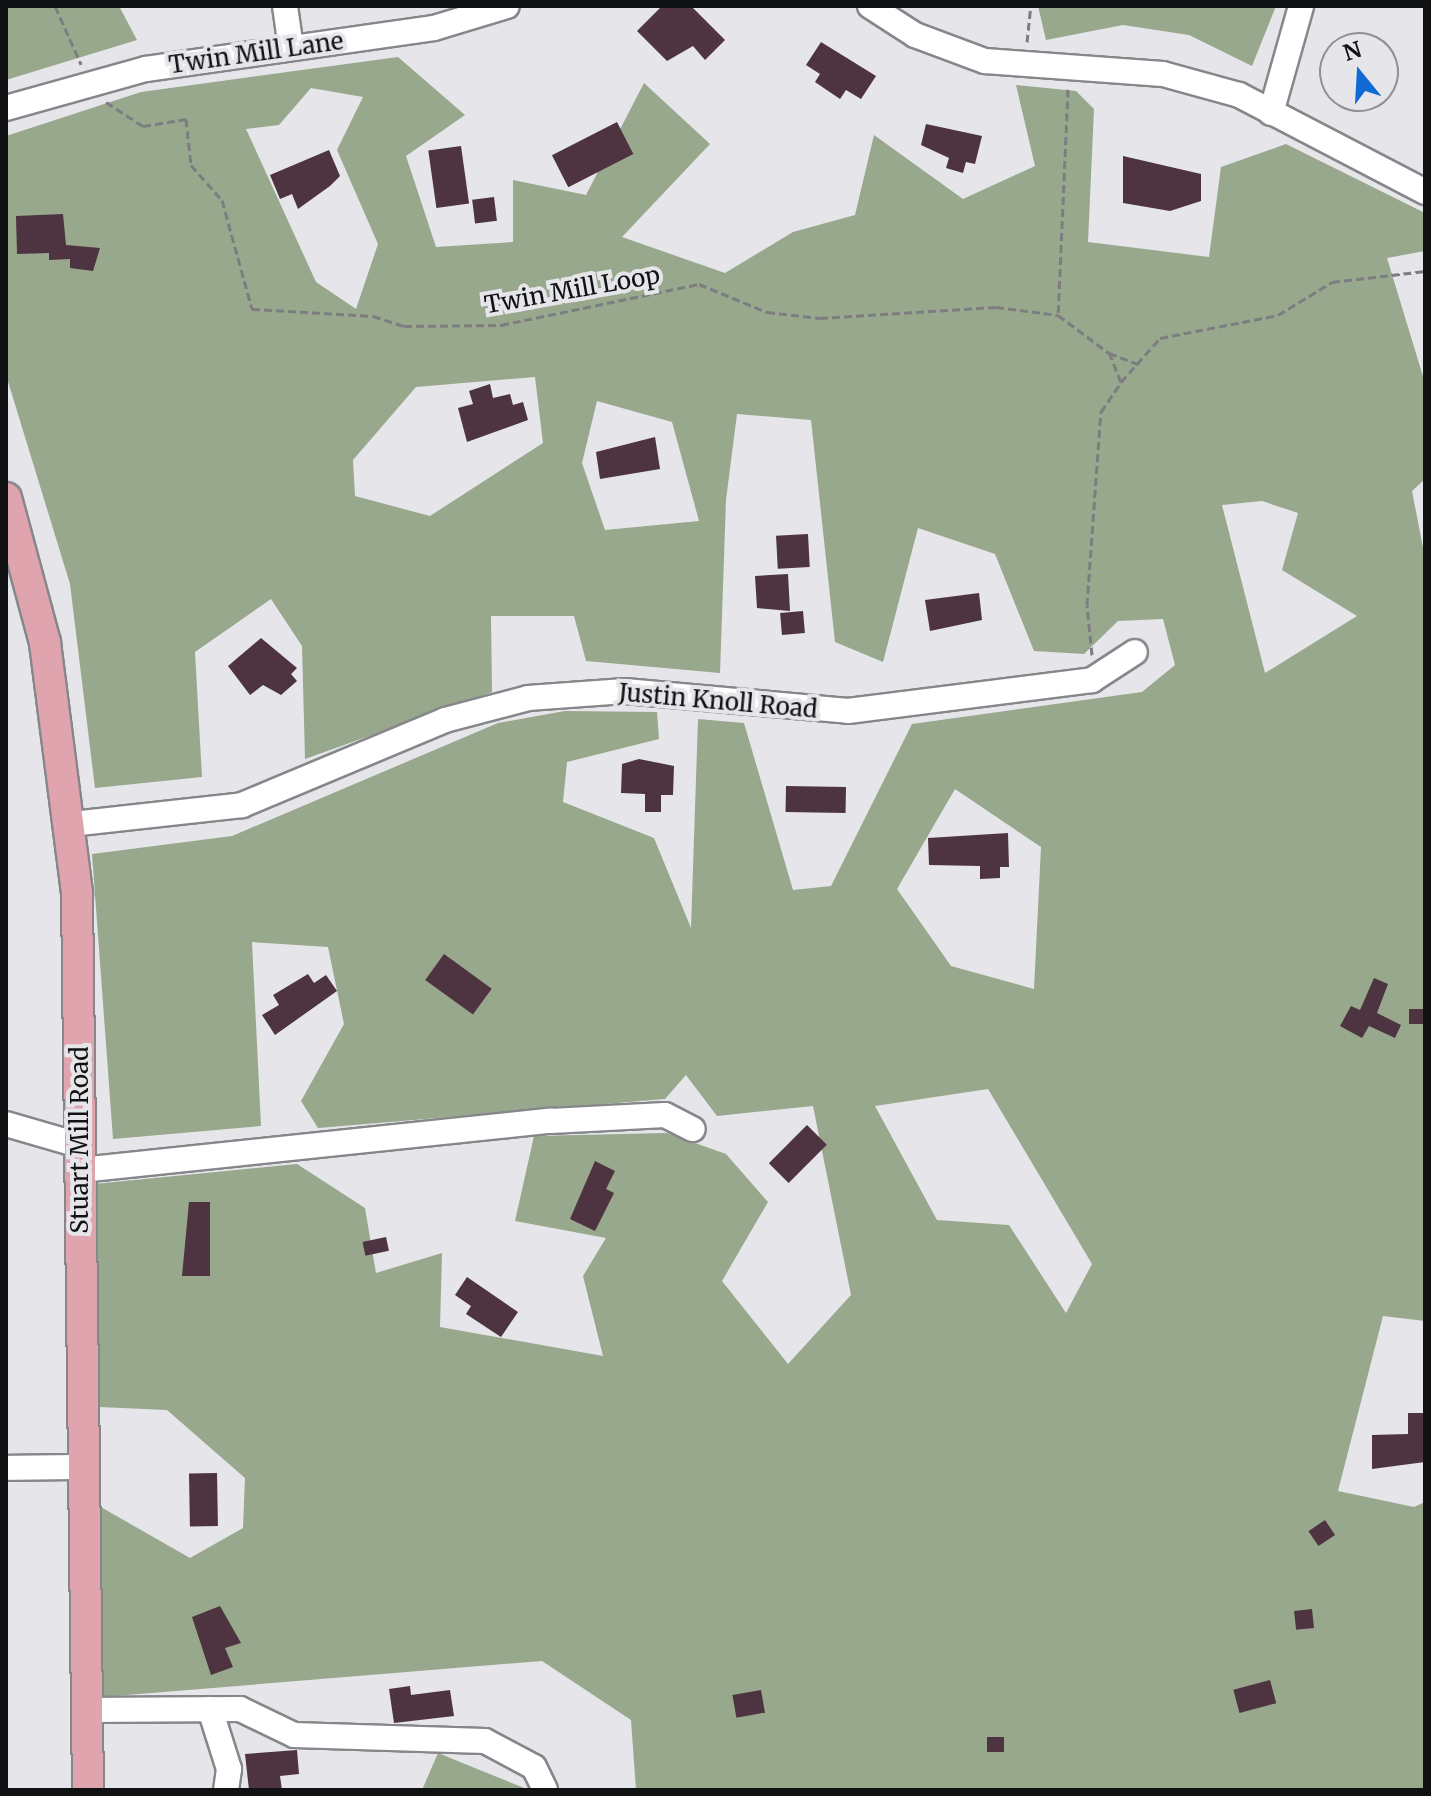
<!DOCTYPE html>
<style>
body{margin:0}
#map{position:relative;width:1431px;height:1796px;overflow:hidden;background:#e5e5ea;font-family:Merriweather,serif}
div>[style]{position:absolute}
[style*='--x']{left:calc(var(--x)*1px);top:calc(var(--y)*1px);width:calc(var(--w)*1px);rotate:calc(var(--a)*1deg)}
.forest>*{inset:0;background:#98a88c}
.building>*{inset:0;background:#4e3340;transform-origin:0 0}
.path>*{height:3px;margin-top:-1.5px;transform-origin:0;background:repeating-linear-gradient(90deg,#7c7d80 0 8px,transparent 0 12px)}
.roads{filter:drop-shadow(2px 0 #86878b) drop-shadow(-2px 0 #86878b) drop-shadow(0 2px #86878b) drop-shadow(0 -2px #86878b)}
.minor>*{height:24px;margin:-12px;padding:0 12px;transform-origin:12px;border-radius:12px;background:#fff}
.major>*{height:30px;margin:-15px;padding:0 15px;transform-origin:15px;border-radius:15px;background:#e0a4af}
span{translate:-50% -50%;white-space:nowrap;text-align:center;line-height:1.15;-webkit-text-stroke:8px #e5e5ea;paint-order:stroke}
.street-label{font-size:24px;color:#101112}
.frame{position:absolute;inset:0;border:8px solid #101112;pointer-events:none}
.north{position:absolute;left:1319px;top:32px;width:80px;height:80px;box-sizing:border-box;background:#e5e5ea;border:2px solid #909094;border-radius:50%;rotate:342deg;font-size:22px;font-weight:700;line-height:32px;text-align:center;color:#101112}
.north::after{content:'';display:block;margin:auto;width:28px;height:36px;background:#0f6ad3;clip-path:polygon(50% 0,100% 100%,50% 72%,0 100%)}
</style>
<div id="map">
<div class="forest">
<i style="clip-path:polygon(6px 6px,119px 6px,137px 40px,6px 80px)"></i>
<i style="clip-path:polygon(1038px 6px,1276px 6px,1252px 66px,1189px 35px,1123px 25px,1046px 40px)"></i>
<i style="clip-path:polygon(evenodd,398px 57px,465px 115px,406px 156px,436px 247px,513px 242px,513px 180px,586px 195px,644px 83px,710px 144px,622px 237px,725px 273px,793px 232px,855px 215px,874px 135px,963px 199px,1035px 166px,1016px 85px,1076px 91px,1094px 109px,1088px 242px,1209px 257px,1221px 167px,1286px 144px,1425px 213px,1425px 251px,1387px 258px,1425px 383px,1425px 479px,1412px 491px,1425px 558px,1425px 1321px,1383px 1316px,1338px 1491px,1414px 1507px,1425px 1502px,1425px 1790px,636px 1790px,631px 1720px,542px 1661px,102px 1697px,99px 1506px,190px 1558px,243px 1528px,245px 1478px,167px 1410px,99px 1407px,94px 1184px,297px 1164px,365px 1208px,376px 1273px,442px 1253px,440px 1327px,603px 1356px,583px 1276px,606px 1238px,515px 1221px,534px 1136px,667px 1133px,726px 1154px,768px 1202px,722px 1281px,788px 1364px,851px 1295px,813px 1106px,717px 1116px,686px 1075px,665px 1099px,318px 1128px,301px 1101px,344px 1024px,328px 947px,252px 942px,261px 1126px,113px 1139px,92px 854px,232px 836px,498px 723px,565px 711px,657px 712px,659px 739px,567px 762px,563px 802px,654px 838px,691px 928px,698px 719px,744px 723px,793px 890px,831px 886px,912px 724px,1142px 692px,1175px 665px,1163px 619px,1118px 621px,1084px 654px,1034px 651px,995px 554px,918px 528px,883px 662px,835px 642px,811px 420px,737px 414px,726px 500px,720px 673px,586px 661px,574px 616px,491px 616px,492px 692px,305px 759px,302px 646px,271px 599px,195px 652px,202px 777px,95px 788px,70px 584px,6px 375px,6px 136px,141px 92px,398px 57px,311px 88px,363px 97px,337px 150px,378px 244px,356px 309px,316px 282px,246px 129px,279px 125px,311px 88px,398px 57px,535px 377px,543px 443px,430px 516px,355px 496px,353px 460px,416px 387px,535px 377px,398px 57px,597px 401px,672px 422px,699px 521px,605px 530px,582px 463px,597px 401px,398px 57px,1262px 501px,1298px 513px,1282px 570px,1357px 616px,1265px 673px,1222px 505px,1262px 501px,398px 57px,955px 789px,1041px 847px,1034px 989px,951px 966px,897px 889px,955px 789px,398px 57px,988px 1089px,1092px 1264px,1066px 1313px,1009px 1225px,937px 1220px,875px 1106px,988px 1089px)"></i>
<i style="clip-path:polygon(438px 1753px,529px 1790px,422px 1790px)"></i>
</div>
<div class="building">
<i style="clip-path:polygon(662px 6px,691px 6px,725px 40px,705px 60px,693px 46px,667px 61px,637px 31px)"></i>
<i style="clip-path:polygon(821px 42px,876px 76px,861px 99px,846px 90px,840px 99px,815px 82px,820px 74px,806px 65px)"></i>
<i style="left:617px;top:122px;width:36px;height:73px;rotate:63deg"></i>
<i style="clip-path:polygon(926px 124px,982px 136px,975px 164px,966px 162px,963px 173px,946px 168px,949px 158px,921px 145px)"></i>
<i style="left:461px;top:146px;width:58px;height:33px;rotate:82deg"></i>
<i style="clip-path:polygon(329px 150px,340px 176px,330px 186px,298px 209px,292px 194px,280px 199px,270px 175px)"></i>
<i style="clip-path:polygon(1123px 156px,1201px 174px,1201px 201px,1170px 211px,1123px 203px)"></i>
<i style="left:494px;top:197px;width:24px;height:22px;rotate:83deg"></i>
<i style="clip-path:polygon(63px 214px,66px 245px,100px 248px,93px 271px,70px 268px,70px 259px,49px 260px,49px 253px,17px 254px,16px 216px)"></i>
<i style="clip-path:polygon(490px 384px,493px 398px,510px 394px,513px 405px,523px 402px,528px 420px,467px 442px,458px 408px,473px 404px,469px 391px)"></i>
<i style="clip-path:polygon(655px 437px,660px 469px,600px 479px,596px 452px)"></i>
<i style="left:808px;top:534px;width:33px;height:32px;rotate:87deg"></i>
<i style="clip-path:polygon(788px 574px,790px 611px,757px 608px,755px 576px)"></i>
<i style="clip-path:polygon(979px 593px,982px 620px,930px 631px,925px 600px)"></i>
<i style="left:803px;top:611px;width:22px;height:23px;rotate:85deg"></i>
<i style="clip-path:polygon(261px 638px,297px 668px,291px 674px,297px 681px,281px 695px,263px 685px,250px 695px,228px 666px)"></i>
<i style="clip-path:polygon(639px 759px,674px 766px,673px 795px,661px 795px,661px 812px,645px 812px,645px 794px,621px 793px,622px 764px)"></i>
<i style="left:786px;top:786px;width:60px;height:26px;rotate:1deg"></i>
<i style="clip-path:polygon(1008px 833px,1009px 867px,1000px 867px,1000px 878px,980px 879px,980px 866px,929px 865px,928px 838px)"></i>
<i style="left:444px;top:954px;width:59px;height:32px;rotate:36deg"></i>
<i style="clip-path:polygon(308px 974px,314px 983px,326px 975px,337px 991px,275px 1035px,262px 1015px,279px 1005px,273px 995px)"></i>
<i style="clip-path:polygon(1374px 978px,1388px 984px,1377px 1013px,1401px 1025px,1395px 1038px,1369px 1026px,1362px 1038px,1340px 1026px,1351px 1006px,1360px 1010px)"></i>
<i style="left:1424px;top:1009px;width:15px;height:15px;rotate:90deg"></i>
<i style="left:807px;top:1125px;width:28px;height:54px;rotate:45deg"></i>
<i style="clip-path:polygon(595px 1161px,615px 1171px,606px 1189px,614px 1193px,595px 1231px,570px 1219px)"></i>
<i style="clip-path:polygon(189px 1202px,210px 1202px,210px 1276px,182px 1276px)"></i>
<i style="left:386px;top:1237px;width:14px;height:24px;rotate:78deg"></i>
<i style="clip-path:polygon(467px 1277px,518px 1312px,501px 1337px,466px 1314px,471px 1306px,455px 1295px)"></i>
<i style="clip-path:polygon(1408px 1413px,1425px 1413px,1425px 1462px,1372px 1469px,1372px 1435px,1408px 1434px)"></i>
<i style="left:217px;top:1473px;width:53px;height:28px;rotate:89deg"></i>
<i style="left:1325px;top:1520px;width:18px;height:20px;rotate:56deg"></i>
<i style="clip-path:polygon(220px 1606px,241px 1643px,225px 1648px,233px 1667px,211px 1675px,192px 1617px)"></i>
<i style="left:1312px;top:1609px;width:19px;height:18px;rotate:84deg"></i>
<i style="left:1270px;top:1680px;width:24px;height:38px;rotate:75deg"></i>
<i style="clip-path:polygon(410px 1686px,411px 1695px,450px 1690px,454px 1716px,394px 1723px,389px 1689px)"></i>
<i style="left:761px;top:1690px;width:23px;height:29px;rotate:80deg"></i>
<i style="left:987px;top:1737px;width:17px;height:15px"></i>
<i style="clip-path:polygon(297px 1750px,299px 1774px,280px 1776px,282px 1790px,249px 1790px,245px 1754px)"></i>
</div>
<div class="path">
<i style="--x:55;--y:6;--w:64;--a:65.9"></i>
<i style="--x:1027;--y:42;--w:36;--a:-84"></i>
<i style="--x:1068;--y:89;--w:226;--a:92.5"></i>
<i style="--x:1058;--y:315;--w:64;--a:36.7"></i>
<i style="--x:1109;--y:353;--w:31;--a:21"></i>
<i style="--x:106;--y:102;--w:44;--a:33"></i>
<i style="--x:143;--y:126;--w:44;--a:-9.2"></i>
<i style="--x:186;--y:119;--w:46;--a:83.8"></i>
<i style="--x:191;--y:165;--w:47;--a:48.5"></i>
<i style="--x:222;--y:200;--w:113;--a:74.6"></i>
<i style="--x:252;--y:309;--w:121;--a:3.3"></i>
<i style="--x:373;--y:316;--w:33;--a:18"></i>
<i style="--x:404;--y:326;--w:97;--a:-0.6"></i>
<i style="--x:501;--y:325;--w:202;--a:-11.7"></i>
<i style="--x:699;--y:284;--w:74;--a:22.4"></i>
<i style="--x:767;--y:312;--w:53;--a:6.5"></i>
<i style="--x:820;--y:318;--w:176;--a:-3.6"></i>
<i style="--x:996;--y:307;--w:63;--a:7.4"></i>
<i style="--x:1121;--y:382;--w:59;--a:-48.4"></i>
<i style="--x:1160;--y:338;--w:120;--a:-11"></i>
<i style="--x:1278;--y:315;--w:63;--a:-31.4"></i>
<i style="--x:1332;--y:282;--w:94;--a:-6.7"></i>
<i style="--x:1092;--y:655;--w:50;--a:-95.7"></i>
<i style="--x:1087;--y:605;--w:194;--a:-85.9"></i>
<i style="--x:1101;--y:412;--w:36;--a:-56"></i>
<i style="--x:1121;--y:382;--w:31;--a:-112"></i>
</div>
<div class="roads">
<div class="minor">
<i style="--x:285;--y:6;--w:42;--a:81.9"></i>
<i style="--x:870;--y:6;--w:54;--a:32.8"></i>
<i style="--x:915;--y:35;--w:75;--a:20.4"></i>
<i style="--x:985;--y:61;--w:178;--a:4.2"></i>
<i style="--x:1163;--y:74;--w:79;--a:15.4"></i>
<i style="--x:1239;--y:95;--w:210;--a:27.5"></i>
<i style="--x:6;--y:108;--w:145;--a:-15.6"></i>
<i style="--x:146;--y:69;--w:291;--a:-8.1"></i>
<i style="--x:434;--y:28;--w:76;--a:-16.8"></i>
<i style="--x:1271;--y:113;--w:111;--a:-74.3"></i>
<i style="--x:71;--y:824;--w:172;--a:-6.3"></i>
<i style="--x:242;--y:805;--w:220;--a:-22.7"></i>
<i style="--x:445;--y:720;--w:86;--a:-14.8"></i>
<i style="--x:528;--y:698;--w:97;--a:-4.1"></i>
<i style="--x:625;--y:691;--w:224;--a:5.1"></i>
<i style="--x:848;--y:711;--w:246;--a:-7.2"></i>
<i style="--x:1092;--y:680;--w:51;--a:-33.1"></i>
<i style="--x:6;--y:1124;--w:79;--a:16.1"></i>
<i style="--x:81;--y:1170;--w:473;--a:-6"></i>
<i style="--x:551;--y:1121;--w:114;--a:-3"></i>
<i style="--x:665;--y:1115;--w:31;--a:27"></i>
<i style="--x:6;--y:1468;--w:75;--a:-0.8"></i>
<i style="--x:210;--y:1709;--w:63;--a:72.4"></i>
<i style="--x:229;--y:1769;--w:21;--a:98"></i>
<i style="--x:85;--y:1710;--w:155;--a:-0.4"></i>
<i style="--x:240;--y:1709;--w:60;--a:25.7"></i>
<i style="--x:294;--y:1735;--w:191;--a:1.8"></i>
<i style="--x:485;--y:1741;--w:55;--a:28"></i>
<i style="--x:534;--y:1767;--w:25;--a:64"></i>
</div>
<div class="major">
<i style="--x:6;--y:498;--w:150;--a:74.9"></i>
<i style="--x:45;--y:643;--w:252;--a:82.7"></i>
<i style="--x:77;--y:893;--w:897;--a:89.3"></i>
</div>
</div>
<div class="street-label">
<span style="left:256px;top:53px;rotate:-8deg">Twin Mill Lane</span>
<span style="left:572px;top:290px;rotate:-10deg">Twin Mill Loop</span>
<span style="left:718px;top:701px;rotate:5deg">Justin Knoll Road</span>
<span style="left:80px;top:1140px;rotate:-90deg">Stuart Mill Road</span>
</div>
<div class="frame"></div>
<div class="north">N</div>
</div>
